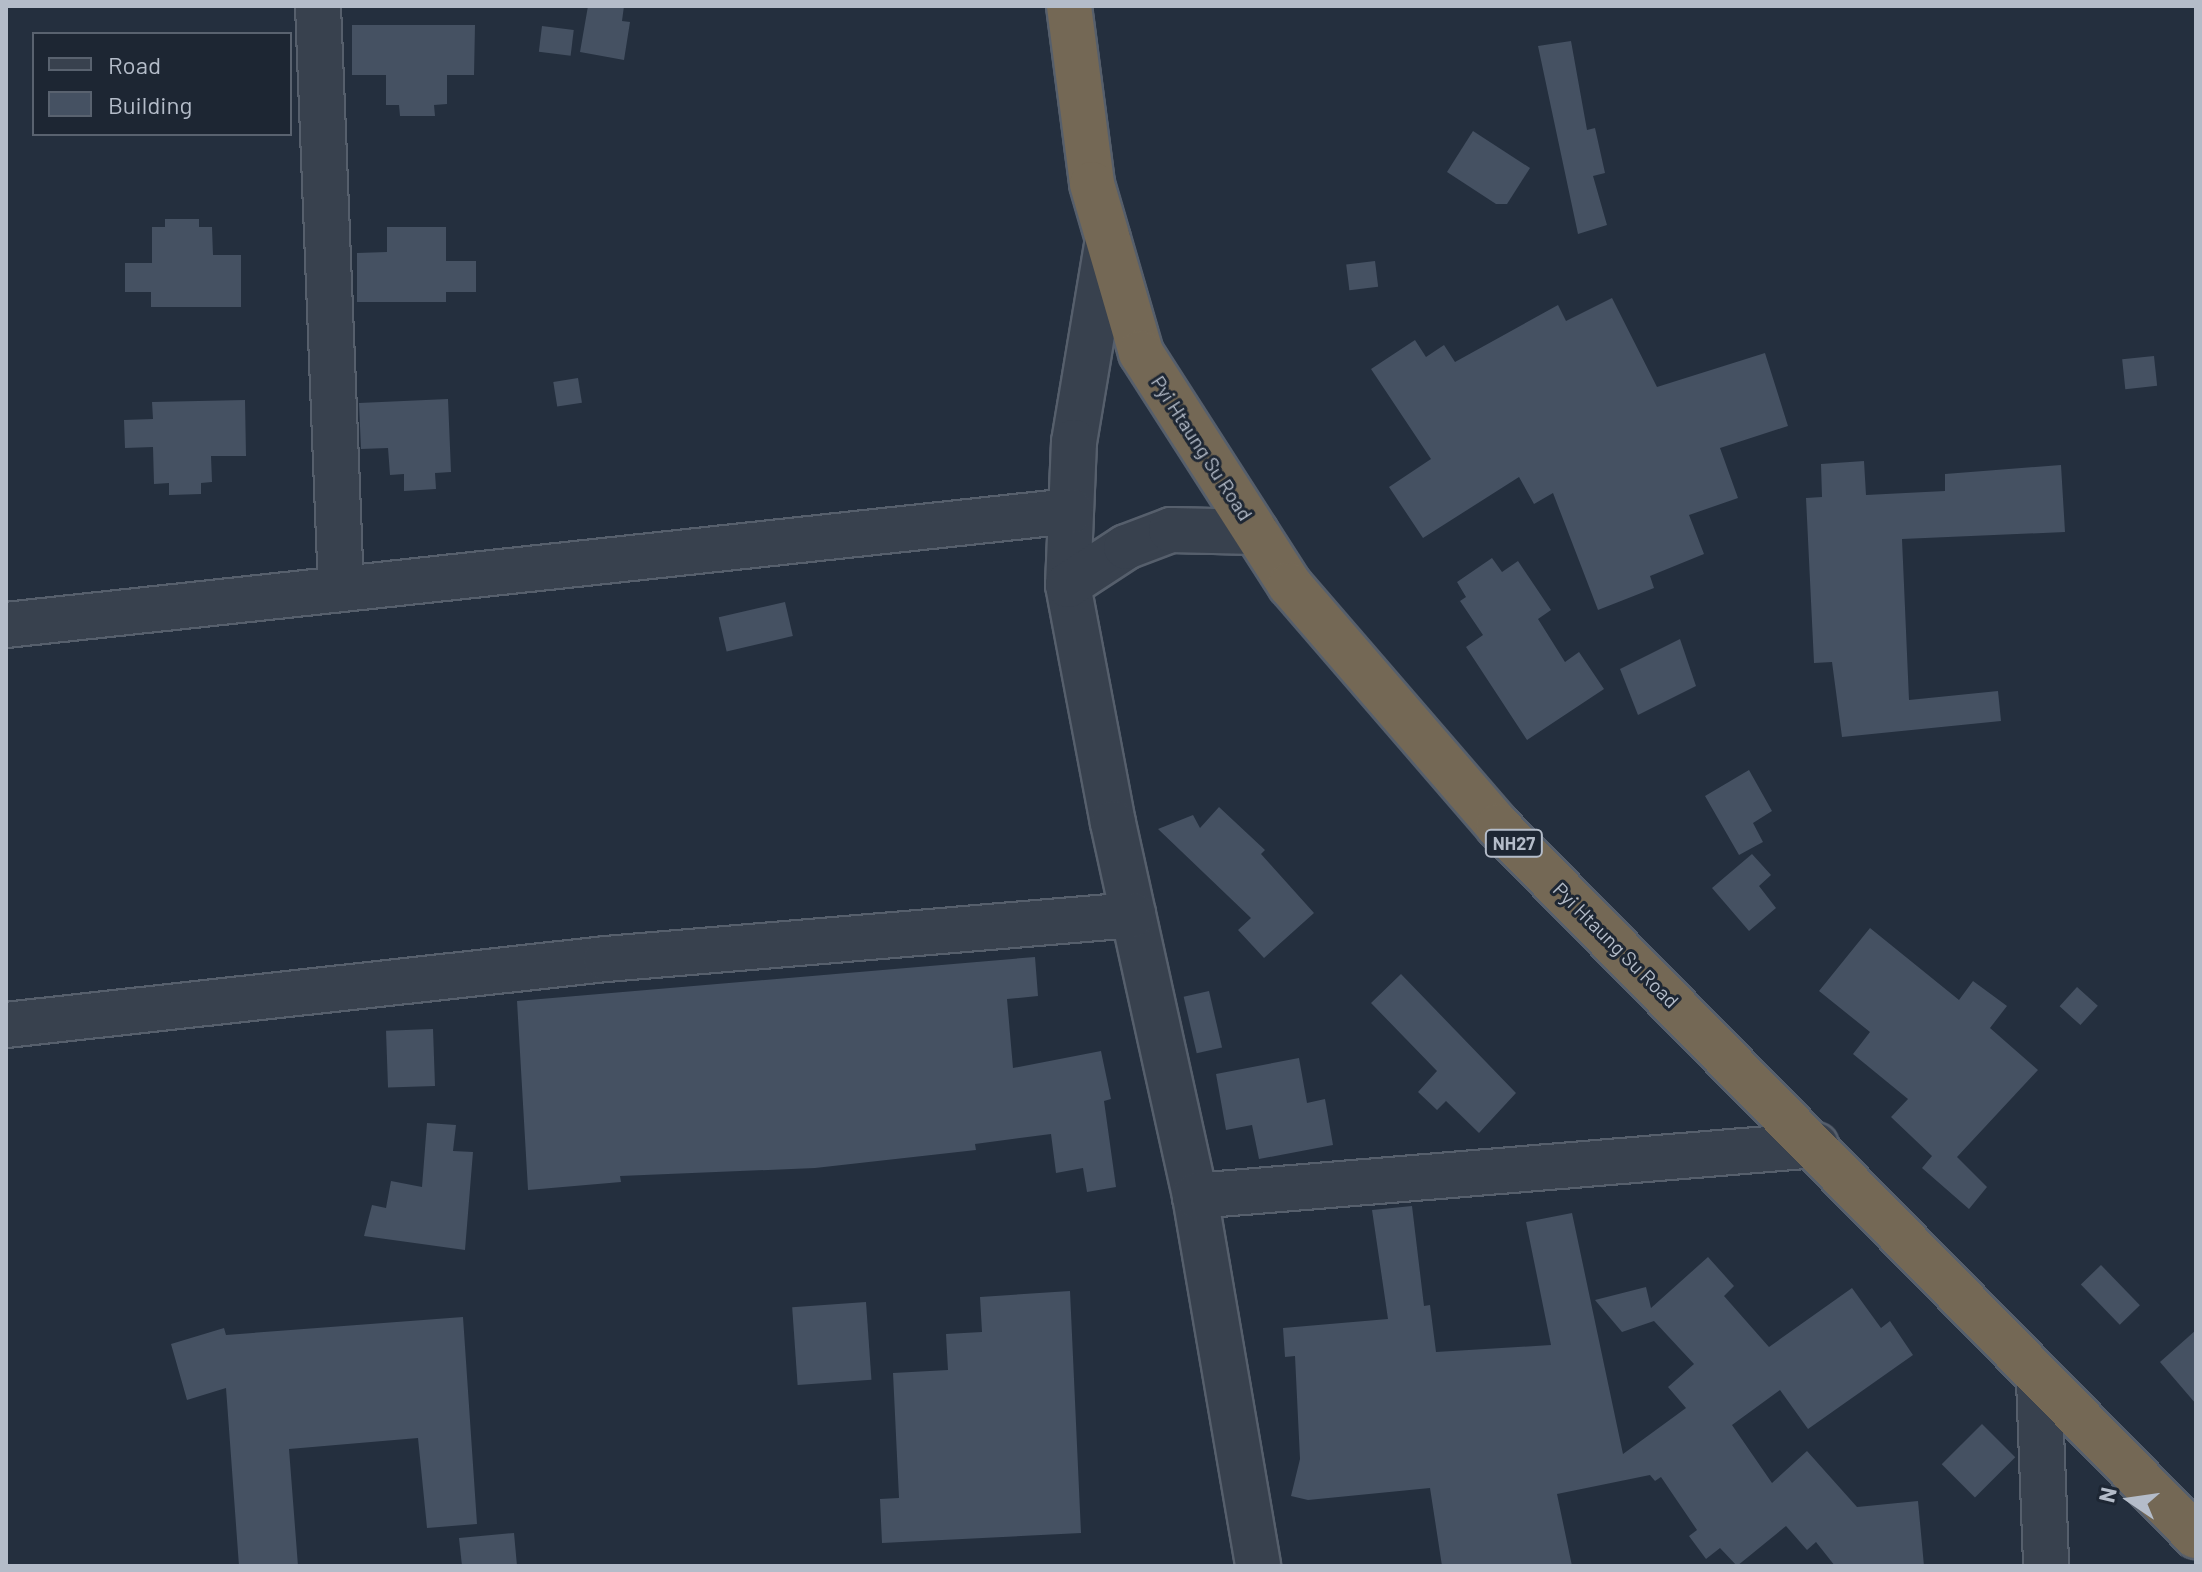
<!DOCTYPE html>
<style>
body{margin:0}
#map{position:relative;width:2202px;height:1572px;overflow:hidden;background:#242f3e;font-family:Barlow,sans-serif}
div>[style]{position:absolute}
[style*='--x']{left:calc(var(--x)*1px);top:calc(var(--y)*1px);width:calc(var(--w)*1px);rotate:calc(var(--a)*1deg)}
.building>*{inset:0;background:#455162;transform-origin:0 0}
.roads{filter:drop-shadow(2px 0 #565f6c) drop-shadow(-2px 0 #565f6c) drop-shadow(0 2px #565f6c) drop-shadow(0 -2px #565f6c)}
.minor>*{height:44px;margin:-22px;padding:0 22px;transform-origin:22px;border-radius:22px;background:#38414e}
.highway>*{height:44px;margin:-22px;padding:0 22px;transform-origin:22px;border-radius:22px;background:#746855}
span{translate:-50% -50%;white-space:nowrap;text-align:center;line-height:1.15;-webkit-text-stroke:6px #1d2633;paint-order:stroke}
.shield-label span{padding:2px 6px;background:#1d2633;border:2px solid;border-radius:6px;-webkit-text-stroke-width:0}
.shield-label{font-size:18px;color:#b4bcc9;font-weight:700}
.street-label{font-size:20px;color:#b4bcc9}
.frame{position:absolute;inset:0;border:8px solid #b4bcc9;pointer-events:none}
.legend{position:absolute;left:32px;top:32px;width:260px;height:104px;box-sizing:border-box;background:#1d2633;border:2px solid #59626f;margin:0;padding:10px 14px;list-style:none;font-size:24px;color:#b4bcc9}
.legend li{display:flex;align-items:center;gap:16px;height:40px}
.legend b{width:40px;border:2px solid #59626f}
.north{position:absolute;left:2090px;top:1460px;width:80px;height:80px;-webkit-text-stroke:6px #1d2633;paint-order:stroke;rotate:283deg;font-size:22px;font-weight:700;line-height:32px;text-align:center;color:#b4bcc9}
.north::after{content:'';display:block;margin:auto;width:28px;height:36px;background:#b4bcc9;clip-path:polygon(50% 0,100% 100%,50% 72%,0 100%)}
</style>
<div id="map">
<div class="building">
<i style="clip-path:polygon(588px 6px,624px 6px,622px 21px,630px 22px,624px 60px,580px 52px)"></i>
<i style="clip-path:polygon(352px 25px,475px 25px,474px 75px,447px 75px,447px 104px,434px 105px,435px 116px,400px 116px,399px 105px,386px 105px,386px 75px,352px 75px)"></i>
<i style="left:542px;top:26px;width:32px;height:26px;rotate:7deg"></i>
<i style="clip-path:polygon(1571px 41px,1587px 130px,1595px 128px,1605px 173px,1593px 176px,1607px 225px,1578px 234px,1538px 46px)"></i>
<i style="clip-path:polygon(1473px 131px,1530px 168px,1507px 204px,1496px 204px,1447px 172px)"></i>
<i style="clip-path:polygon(165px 219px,199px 219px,199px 227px,212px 227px,213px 255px,241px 255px,241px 307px,151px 307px,151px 292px,125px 292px,125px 263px,152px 263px,152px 227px,165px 227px)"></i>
<i style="clip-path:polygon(387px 227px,446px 227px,446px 261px,476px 261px,476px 292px,446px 292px,446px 302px,357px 302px,357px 253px,387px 252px)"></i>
<i style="left:1375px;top:261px;width:26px;height:29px;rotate:83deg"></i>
<i style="clip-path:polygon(1612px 298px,1657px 387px,1765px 353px,1788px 426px,1720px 448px,1738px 498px,1689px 515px,1704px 554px,1650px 576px,1654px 588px,1598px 610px,1553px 493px,1534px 504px,1519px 477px,1423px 538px,1389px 487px,1431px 459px,1371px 369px,1415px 340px,1426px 357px,1444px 345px,1455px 362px,1558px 305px,1566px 321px)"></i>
<i style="left:2154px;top:356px;width:30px;height:32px;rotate:84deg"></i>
<i style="left:578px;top:378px;width:25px;height:25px;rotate:81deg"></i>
<i style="clip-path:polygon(448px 399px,451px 472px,435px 473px,436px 489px,404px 491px,404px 474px,390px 475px,388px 448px,361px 449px,359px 403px)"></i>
<i style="clip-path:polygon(245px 400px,246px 456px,211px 456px,212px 482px,201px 483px,201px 494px,169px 495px,169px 483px,154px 484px,153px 447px,125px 448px,124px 420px,153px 419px,152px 402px)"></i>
<i style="clip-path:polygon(1864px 461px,1866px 495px,1945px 491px,1945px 474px,2061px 465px,2065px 532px,1902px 539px,1909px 700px,1998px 691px,2001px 721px,1842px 737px,1832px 662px,1814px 663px,1806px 498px,1822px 497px,1821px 464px)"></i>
<i style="clip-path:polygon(1492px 558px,1502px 572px,1518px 561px,1551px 610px,1538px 619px,1565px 662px,1579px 652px,1604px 689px,1527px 740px,1466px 647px,1483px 635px,1460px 601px,1466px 597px,1457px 582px)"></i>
<i style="left:785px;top:602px;width:35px;height:68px;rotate:77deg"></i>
<i style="clip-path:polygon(1680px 639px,1696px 686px,1638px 715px,1620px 669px)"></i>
<i style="clip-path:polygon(1749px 770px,1772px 811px,1753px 823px,1763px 842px,1739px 855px,1705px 796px)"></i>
<i style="clip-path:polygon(1219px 807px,1265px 850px,1261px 854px,1314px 913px,1264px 958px,1238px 930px,1251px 918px,1158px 829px,1193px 815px,1200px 828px)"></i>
<i style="clip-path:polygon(1752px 854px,1771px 875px,1759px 886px,1776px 908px,1749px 931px,1712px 888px)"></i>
<i style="clip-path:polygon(1870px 928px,1959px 1000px,1973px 981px,2007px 1006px,1990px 1028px,2038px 1070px,1957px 1157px,1987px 1187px,1969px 1209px,1922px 1168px,1932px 1156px,1891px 1117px,1908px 1099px,1853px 1054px,1870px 1032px,1819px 991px)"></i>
<i style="clip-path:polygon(1035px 957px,1038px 996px,1007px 999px,1013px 1068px,1101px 1051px,1111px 1099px,1104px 1101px,1116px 1187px,1087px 1192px,1083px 1168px,1056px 1173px,1051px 1134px,975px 1144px,976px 1150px,815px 1168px,620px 1176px,621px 1182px,528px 1190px,517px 1001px)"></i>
<i style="clip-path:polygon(1401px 974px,1516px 1093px,1479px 1133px,1446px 1101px,1437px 1110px,1418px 1092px,1437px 1071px,1371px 1003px)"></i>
<i style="left:2077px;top:987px;width:28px;height:26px;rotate:42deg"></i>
<i style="left:1209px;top:991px;width:58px;height:26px;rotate:77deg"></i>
<i style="left:433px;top:1029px;width:57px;height:47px;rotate:88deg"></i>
<i style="clip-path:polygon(1299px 1058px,1307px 1103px,1325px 1099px,1333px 1145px,1259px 1159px,1252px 1125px,1226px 1130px,1216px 1074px)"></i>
<i style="clip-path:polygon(427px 1123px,456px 1125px,453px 1151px,473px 1152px,465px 1250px,364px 1236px,372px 1205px,386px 1208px,391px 1181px,422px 1187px)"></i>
<i style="clip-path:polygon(1412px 1206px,1424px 1306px,1430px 1305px,1436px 1352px,1551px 1345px,1526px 1222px,1572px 1213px,1623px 1454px,1686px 1408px,1668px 1387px,1694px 1364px,1654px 1321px,1622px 1332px,1595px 1300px,1646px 1287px,1651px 1308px,1708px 1257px,1734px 1286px,1724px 1296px,1769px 1347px,1852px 1288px,1881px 1328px,1890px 1321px,1913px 1355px,1808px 1429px,1780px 1390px,1732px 1425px,1772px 1483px,1807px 1451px,1857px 1507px,1918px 1501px,1924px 1566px,1835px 1566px,1816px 1542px,1807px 1550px,1786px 1526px,1737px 1566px,1720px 1548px,1706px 1559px,1689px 1536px,1697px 1530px,1661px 1477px,1655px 1481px,1650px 1475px,1557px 1494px,1572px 1566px,1442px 1566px,1430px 1488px,1308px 1500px,1291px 1496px,1300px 1459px,1295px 1356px,1285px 1357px,1283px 1328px,1388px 1319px,1372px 1210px)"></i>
<i style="left:2101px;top:1265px;width:56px;height:28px;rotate:46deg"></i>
<i style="clip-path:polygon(1070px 1291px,1081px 1533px,882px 1543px,880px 1499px,899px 1498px,893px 1373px,948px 1370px,946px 1334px,982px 1332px,980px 1297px)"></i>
<i style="left:866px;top:1302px;width:78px;height:74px;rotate:86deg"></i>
<i style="clip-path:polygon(463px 1317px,477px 1524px,427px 1528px,418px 1438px,289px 1449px,298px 1566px,239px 1566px,226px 1388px,187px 1400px,171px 1344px,224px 1328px,226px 1335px)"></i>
<i style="clip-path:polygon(2196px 1330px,2196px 1404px,2160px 1362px)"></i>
<i style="left:1982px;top:1424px;width:47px;height:57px;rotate:45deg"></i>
<i style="clip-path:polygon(514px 1533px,517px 1566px,462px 1566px,459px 1538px)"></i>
</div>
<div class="roads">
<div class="minor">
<i style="--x:318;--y:6;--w:583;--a:87.74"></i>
<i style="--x:1108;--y:239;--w:206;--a:99.5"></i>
<i style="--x:1074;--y:442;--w:143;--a:92.4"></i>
<i style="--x:1068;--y:585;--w:242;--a:79.3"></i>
<i style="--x:1113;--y:823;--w:382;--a:77.6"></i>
<i style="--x:1195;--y:1196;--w:375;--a:80.3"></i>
<i style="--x:1068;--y:585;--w:69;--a:-33.2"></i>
<i style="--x:1126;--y:547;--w:48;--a:-20.7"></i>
<i style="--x:1171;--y:530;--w:85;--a:1.3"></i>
<i style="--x:6;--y:625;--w:1071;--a:-6.11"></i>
<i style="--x:6;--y:1025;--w:604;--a:-6.28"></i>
<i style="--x:606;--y:959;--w:529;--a:-4.77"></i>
<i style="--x:1195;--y:1196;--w:623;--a:-4.69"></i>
<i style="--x:2039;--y:1380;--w:186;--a:87.8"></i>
</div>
<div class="highway">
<i style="--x:1069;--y:6;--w:179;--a:82.6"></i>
<i style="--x:1092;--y:184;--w:176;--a:73.8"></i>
<i style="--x:1141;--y:353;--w:276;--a:57.3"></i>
<i style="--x:1290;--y:585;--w:318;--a:49.2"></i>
<i style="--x:1498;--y:826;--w:996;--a:45.49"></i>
</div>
</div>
<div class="shield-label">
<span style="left:1514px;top:843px">NH27</span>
</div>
<div class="street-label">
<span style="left:1202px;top:448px;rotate:57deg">Pyi Htaung Su Road</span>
<span style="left:1616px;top:945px;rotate:45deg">Pyi Htaung Su Road</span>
</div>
<div class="frame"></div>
<ul class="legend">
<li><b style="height:10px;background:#38414e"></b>Road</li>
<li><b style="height:22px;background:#455162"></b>Building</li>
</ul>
<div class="north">N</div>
</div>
